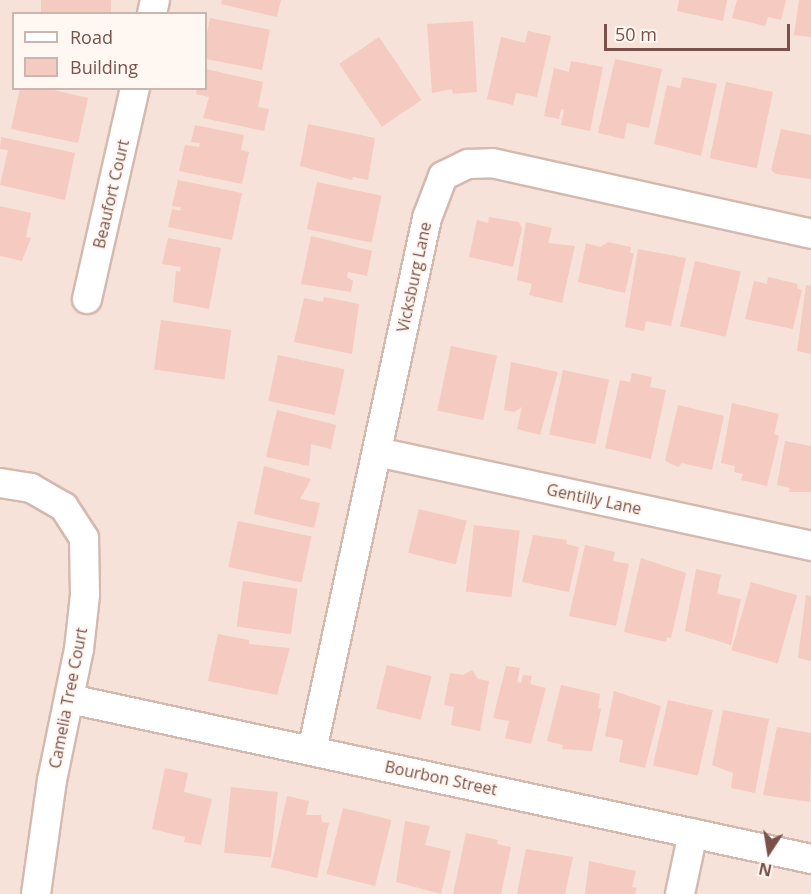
<!DOCTYPE html>
<style>
body{margin:0}
#map{position:relative;width:811px;height:894px;overflow:hidden;background:#fef2ea;font-family:"Open Sans",sans-serif}
div>[style]{position:absolute}
[style*='--x']{left:calc(var(--x)*1px);top:calc(var(--y)*1px);width:calc(var(--w)*1px);rotate:calc(var(--a)*1deg)}
.residential>*{inset:0;background:#f6e2d8}
.building>*{inset:0;background:#f5cac0;transform-origin:0 0}
.roads{filter:drop-shadow(2px 0 #d4b9b1) drop-shadow(-2px 0 #d4b9b1) drop-shadow(0 2px #d4b9b1) drop-shadow(0 -2px #d4b9b1)}
.street>*{height:28px;margin:-14px;padding:0 14px;transform-origin:14px;border-radius:14px;background:#fff}
span{translate:-50% -50%;white-space:nowrap;text-align:center;line-height:1.15;-webkit-text-stroke:4.5px #fff7f2;paint-order:stroke}
.street-label{font-size:16px;color:#7b524b}
.legend{position:absolute;left:12px;top:12px;width:195px;height:78px;box-sizing:border-box;background:#fff7f2;border:2px solid #cab5af;margin:0;padding:8px 10px;list-style:none;font-size:18px;color:#7b524b}
.legend li{display:flex;align-items:center;gap:12px;height:30px}
.legend b{width:30px;border:2px solid #cab5af}
.north{position:absolute;left:739px;top:822px;width:60px;height:60px;-webkit-text-stroke:4px #fff7f2;paint-order:stroke;rotate:192deg;font-size:16px;font-weight:700;line-height:24px;text-align:center;color:#7b524b}
.north::after{content:'';display:block;margin:auto;width:21px;height:27px;background:#7b524b;clip-path:polygon(50% 0,100% 100%,50% 72%,0 100%)}
.scale{position:absolute;left:604px;top:24px;width:186px;height:27px;box-sizing:border-box;border:3px solid #7b524b;border-top:0;padding-left:8px;font-size:18px;line-height:21px;white-space:nowrap;color:#7b524b;-webkit-text-stroke:4px #fff7f2;paint-order:stroke}
</style>
<div id="map">
<div class="residential">
<i style="clip-path:polygon(evenodd,0 0,811px 0,811px 894px,0 894px,0 0,14px 14px,206px 14px,206px 88px,14px 88px,14px 14px)"></i>
</div>
<div class="building">
<i style="left:41px;top:0;width:70px;height:14px"></i>
<i style="clip-path:polygon(222px 0,281px 0,277px 17px,221px 4px)"></i>
<i style="clip-path:polygon(679px 0,727px 0,723px 21px,677px 11px)"></i>
<i style="clip-path:polygon(737px 0,786px 0,781px 20px,768px 17px,765px 26px,732px 18px)"></i>
<i style="clip-path:polygon(799px 0,811px 0,811px 37px,794px 35px)"></i>
<i style="left:210px;top:18px;width:61px;height:41px;rotate:11deg"></i>
<i style="clip-path:polygon(473px 21px,477px 92px,453px 94px,452px 89px,432px 93px,427px 24px)"></i>
<i style="clip-path:polygon(528px 31px,551px 36px,537px 97px,516px 93px,513px 105px,487px 99px,501px 37px,525px 43px)"></i>
<i style="left:379px;top:37px;width:76px;height:48px;rotate:56deg"></i>
<i style="clip-path:polygon(615px 59px,662px 69px,649px 128px,627px 123px,624px 139px,598px 133px)"></i>
<i style="clip-path:polygon(571px 61px,603px 67px,590px 131px,561px 125px,564px 110px,561px 109px,559px 119px,544px 116px,554px 68px,569px 72px)"></i>
<i style="clip-path:polygon(206px 69px,263px 82px,258px 107px,269px 109px,264px 131px,203px 118px,209px 97px,196px 94px,197px 88px,206px 88px)"></i>
<i style="clip-path:polygon(683px 77px,717px 84px,701px 156px,654px 144px,667px 85px,680px 88px)"></i>
<i style="left:726px;top:82px;width:48px;height:78px;rotate:12deg"></i>
<i style="clip-path:polygon(20px 88px,45px 88px,88px 98px,78px 143px,11px 129px)"></i>
<i style="clip-path:polygon(308px 124px,375px 138px,368px 180px,353px 177px,352px 180px,300px 166px)"></i>
<i style="clip-path:polygon(195px 125px,244px 135px,241px 150px,249px 152px,242px 184px,179px 171px,185px 145px,199px 147px,200px 143px,191px 142px)"></i>
<i style="clip-path:polygon(781px 129px,811px 135px,811px 179px,776px 174px,771px 170px)"></i>
<i style="clip-path:polygon(1px 137px,75px 153px,65px 200px,0 185px,8px 150px,0 149px)"></i>
<i style="clip-path:polygon(178px 180px,242px 193px,232px 240px,168px 227px,172px 209px,180px 211px,181px 207px,172px 206px)"></i>
<i style="left:317px;top:182px;width:66px;height:48px;rotate:12deg"></i>
<i style="clip-path:polygon(0 206px,31px 213px,26px 237px,31px 238px,22px 261px,0 256px)"></i>
<i style="clip-path:polygon(489px 217px,519px 222px,522px 228px,513px 267px,469px 257px,477px 220px,488px 223px)"></i>
<i style="clip-path:polygon(526px 222px,552px 228px,548px 243px,575px 246px,562px 303px,529px 295px,532px 284px,517px 280px)"></i>
<i style="clip-path:polygon(311px 236px,372px 251px,367px 276px,348px 272px,347px 277px,353px 281px,351px 292px,301px 284px)"></i>
<i style="clip-path:polygon(168px 238px,221px 248px,209px 309px,173px 302px,176px 271px,180px 272px,181px 267px,162px 264px)"></i>
<i style="clip-path:polygon(608px 242px,631px 247px,630px 253px,634px 253px,625px 293px,578px 282px,586px 243px,600px 247px)"></i>
<i style="clip-path:polygon(638px 249px,686px 258px,671px 326px,646px 321px,644px 331px,625px 327px)"></i>
<i style="left:695px;top:261px;width:47px;height:67px;rotate:13deg"></i>
<i style="clip-path:polygon(768px 277px,798px 284px,797px 288px,802px 290px,793px 329px,745px 319px,754px 281px,767px 284px)"></i>
<i style="clip-path:polygon(806px 285px,811px 286px,811px 354px,797px 351px)"></i>
<i style="clip-path:polygon(324px 297px,359px 304px,352px 354px,294px 342px,304px 298px,323px 302px)"></i>
<i style="left:161px;top:320px;width:71px;height:50px;rotate:8deg"></i>
<i style="left:451px;top:346px;width:47px;height:66px;rotate:12deg"></i>
<i style="left:278px;top:355px;width:68px;height:47px;rotate:12deg"></i>
<i style="clip-path:polygon(511px 362px,558px 372px,540px 435px,517px 429px,522px 407px,514px 412px,504px 410px)"></i>
<i style="left:563px;top:370px;width:47px;height:66px;rotate:12deg"></i>
<i style="clip-path:polygon(632px 373px,652px 377px,650px 387px,666px 390px,651px 459px,605px 448px,620px 380px,630px 382px)"></i>
<i style="clip-path:polygon(732px 403px,779px 414px,774px 434px,779px 436px,767px 486px,741px 480px,743px 474px,734px 472px,735px 466px,721px 463px)"></i>
<i style="clip-path:polygon(678px 405px,724px 416px,712px 470px,682px 463px,678px 467px,665px 461px)"></i>
<i style="clip-path:polygon(277px 410px,336px 425px,331px 449px,311px 444px,309px 466px,266px 457px)"></i>
<i style="clip-path:polygon(785px 441px,811px 446px,811px 492px,789px 492px,790px 488px,777px 485px)"></i>
<i style="clip-path:polygon(264px 466px,311px 479px,300px 499px,320px 503px,314px 528px,254px 514px)"></i>
<i style="left:419px;top:509px;width:49px;height:45px;rotate:14deg"></i>
<i style="left:238px;top:521px;width:75px;height:47px;rotate:12deg"></i>
<i style="left:474px;top:525px;width:46px;height:67px;rotate:7deg"></i>
<i style="clip-path:polygon(533px 535px,567px 540px,566px 544px,579px 547px,569px 592px,522px 582px)"></i>
<i style="clip-path:polygon(585px 545px,615px 552px,613px 561px,629px 564px,616px 626px,569px 616px)"></i>
<i style="clip-path:polygon(641px 558px,686px 573px,671px 638px,667px 637px,666px 642px,624px 632px)"></i>
<i style="clip-path:polygon(696px 569px,721px 575px,717px 594px,741px 599px,731px 645px,685px 631px)"></i>
<i style="left:243px;top:581px;width:55px;height:46px;rotate:8deg"></i>
<i style="left:751px;top:582px;width:48px;height:71px;rotate:16deg"></i>
<i style="clip-path:polygon(806px 595px,811px 596px,811px 661px,798px 658px)"></i>
<i style="clip-path:polygon(218px 634px,249px 640px,249px 644px,290px 648px,277px 695px,208px 681px)"></i>
<i style="left:387px;top:665px;width:46px;height:45px;rotate:14deg"></i>
<i style="clip-path:polygon(506px 666px,520px 668px,517px 682px,521px 683px,523px 675px,532px 676px,530px 684px,546px 688px,531px 744px,505px 738px,509px 721px,493px 718px)"></i>
<i style="clip-path:polygon(472px 670px,478px 679px,489px 681px,480px 731px,451px 725px,454px 707px,444px 705px,450px 673px,463px 675px)"></i>
<i style="clip-path:polygon(561px 685px,600px 694px,598px 708px,601px 709px,592px 751px,562px 749px,563px 745px,547px 741px)"></i>
<i style="clip-path:polygon(614px 691px,661px 706px,645px 768px,619px 762px,623px 740px,605px 736px)"></i>
<i style="left:668px;top:700px;width:46px;height:67px;rotate:13deg"></i>
<i style="clip-path:polygon(723px 710px,769px 719px,755px 793px,731px 788px,733px 773px,712px 765px)"></i>
<i style="clip-path:polygon(777px 727px,811px 733px,810px 802px,763px 795px)"></i>
<i style="clip-path:polygon(165px 768px,188px 773px,184px 792px,212px 799px,201px 845px,184px 842px,185px 837px,152px 829px)"></i>
<i style="left:231px;top:787px;width:47px;height:66px;rotate:6deg"></i>
<i style="clip-path:polygon(287px 796px,309px 801px,306px 815px,321px 815px,322px 822px,329px 823px,317px 878px,271px 867px)"></i>
<i style="left:343px;top:808px;width:50px;height:68px;rotate:14deg"></i>
<i style="clip-path:polygon(405px 821px,430px 826px,425px 845px,451px 851px,441px 894px,396px 882px)"></i>
<i style="clip-path:polygon(466px 833px,498px 840px,497px 844px,511px 847px,501px 894px,453px 894px)"></i>
<i style="clip-path:polygon(526px 849px,573px 857px,565px 894px,517px 894px)"></i>
<i style="clip-path:polygon(589px 861px,636px 871px,632px 887px,637px 888px,635px 894px,585px 894px)"></i>
</div>
<div class="roads">
<div class="street">
<i style="--x:152;--y:14;--w:14;--a:-78"></i>
<i style="--x:87;--y:299;--w:216;--a:-77.2"></i>
<i style="--x:377;--y:452;--w:444;--a:12.2"></i>
<i style="--x:0;--y:483;--w:31;--a:9"></i>
<i style="--x:31;--y:488;--w:38;--a:30"></i>
<i style="--x:64;--y:507;--w:37;--a:57"></i>
<i style="--x:84;--y:538;--w:57;--a:89"></i>
<i style="--x:85;--y:595;--w:54;--a:96.3"></i>
<i style="--x:79;--y:649;--w:134;--a:101.6"></i>
<i style="--x:52;--y:780;--w:115;--a:98"></i>
<i style="--x:70;--y:699;--w:758;--a:12.18"></i>
<i style="--x:312;--y:751;--w:545;--a:-77.82"></i>
<i style="--x:427;--y:218;--w:45;--a:-69.1"></i>
<i style="--x:443;--y:176;--w:28;--a:-26"></i>
<i style="--x:468;--y:164;--w:24;--a:-2"></i>
<i style="--x:492;--y:163;--w:327;--a:12.5"></i>
<i style="--x:680;--y:894;--w:62;--a:-78"></i>
</div>
</div>
<div class="street-label">
<span style="left:111px;top:194px;rotate:-77deg">Beaufort Court</span>
<span style="left:414px;top:277px;rotate:-78deg">Vicksburg Lane</span>
<span style="left:594px;top:499px;rotate:12deg">Gentilly Lane</span>
<span style="left:68px;top:698px;rotate:-79deg">Camelia Tree Court</span>
<span style="left:441px;top:778px;rotate:12deg">Bourbon Street</span>
</div>
<ul class="legend">
<li><b style="height:8px;background:#fff"></b>Road</li>
<li><b style="height:16px;background:#f5cac0"></b>Building</li>
</ul>
<div class="north">N</div>
<div class="scale">50 m</div>
</div>
